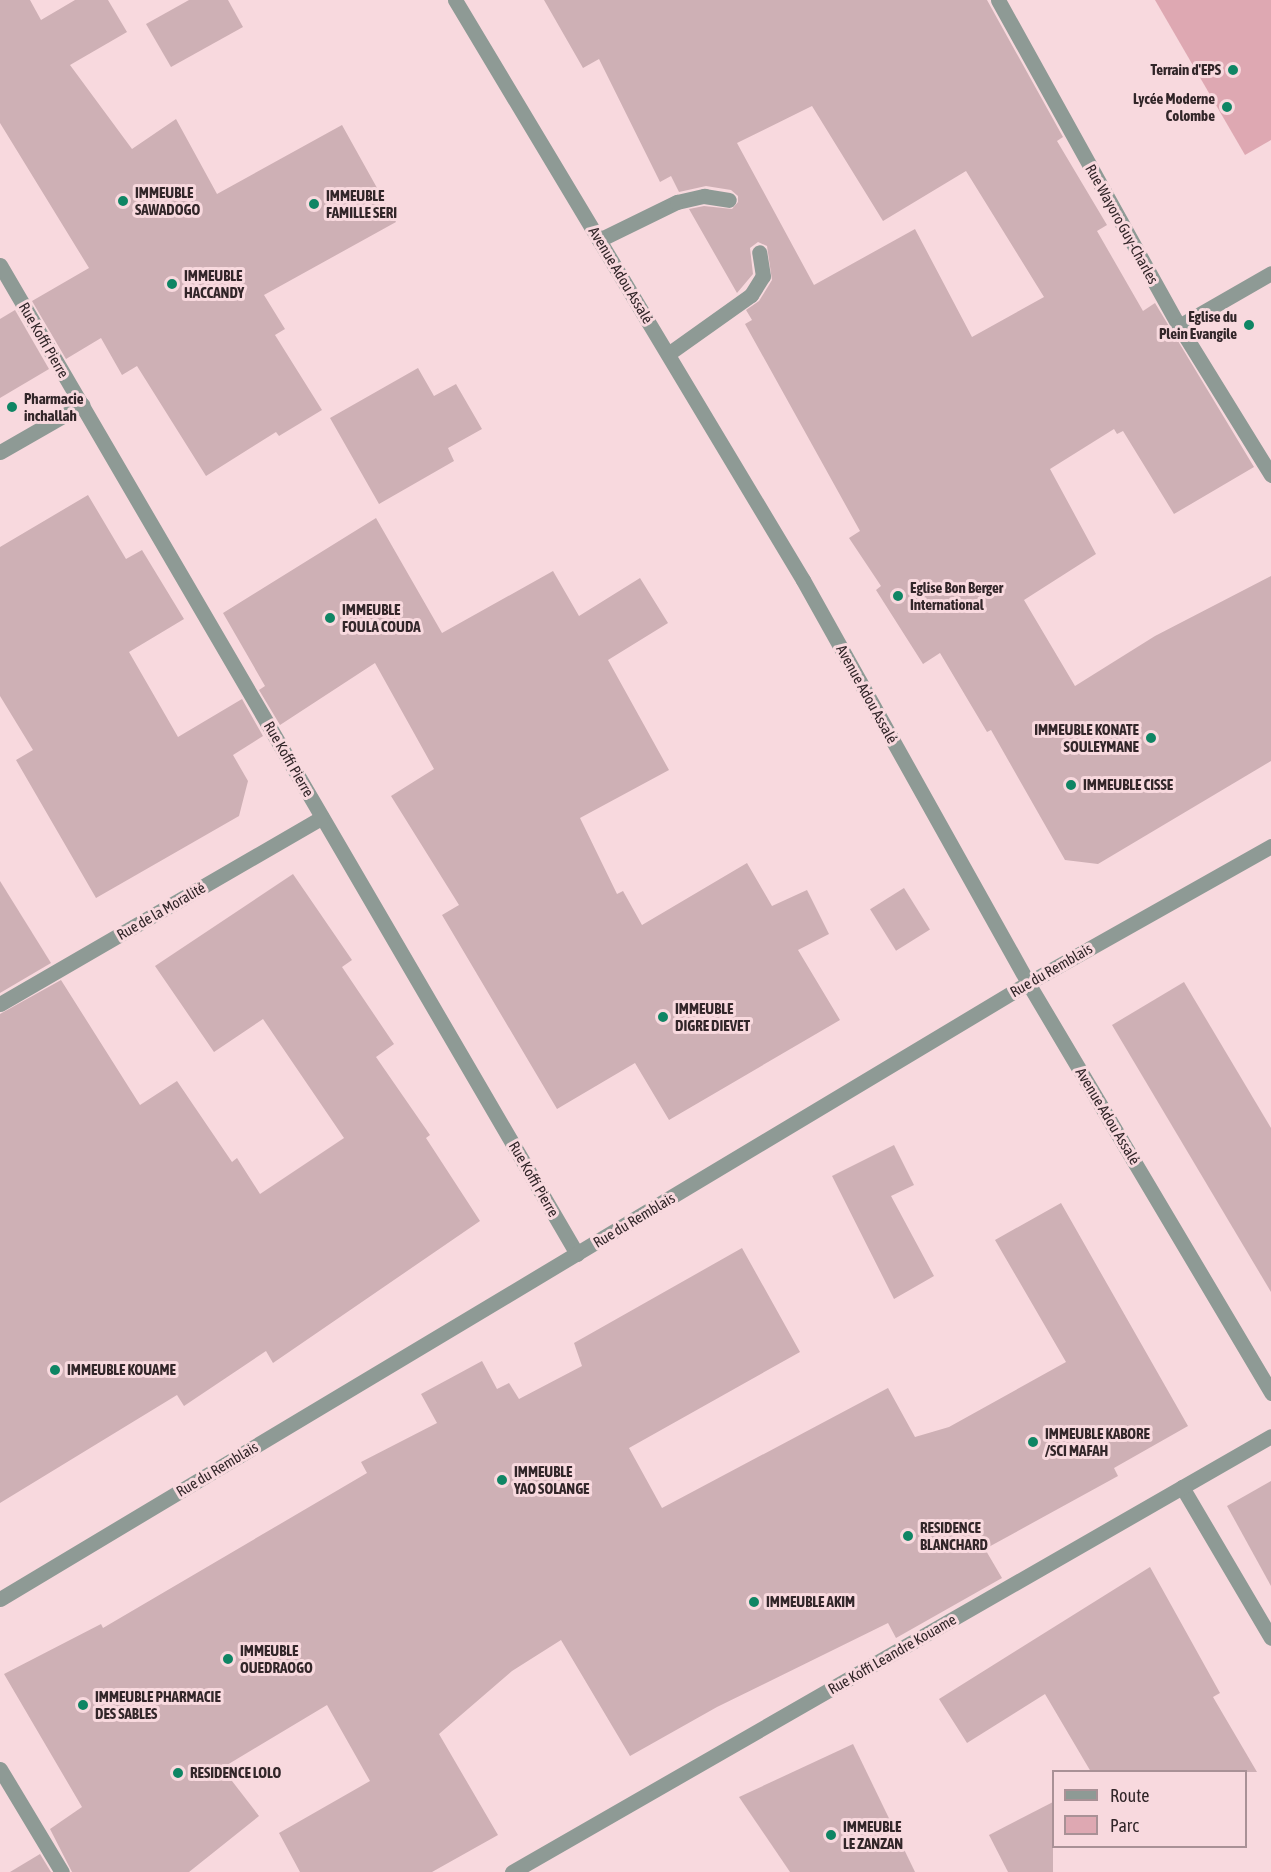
<!DOCTYPE html>
<meta charset="utf-8">
<style>
body{margin:0}
#map{position:relative;width:1271px;height:1872px;overflow:hidden;background:#f8d9de;font-family:"Asap Condensed",sans-serif}
div>[style]{position:absolute}
[style*='--x']{left:calc(var(--x)*1px);top:calc(var(--y)*1px);width:calc(var(--w)*1px);rotate:calc(var(--a)*1deg)}
.green>*{inset:0;background:#dea8b2}
.building>*{inset:0;background:#ceb0b5;transform-origin:0 0}
.service>*{height:15px;margin:-7.5px;padding:0 7.5px;transform-origin:7.5px;border-radius:7.5px;background:#8e9a95}
.minor>*{height:15px;margin:-7.5px;padding:0 7.5px;transform-origin:7.5px;border-radius:7.5px;background:#8e9a95}
.tertiary>*{height:15px;margin:-7.5px;padding:0 7.5px;transform-origin:7.5px;border-radius:7.5px;background:#8e9a95}
.dots>*{width:16px;height:16px;translate:-50% -50%;box-sizing:border-box;border:3px solid #f8d9de;border-radius:50%}
span{translate:-50% -50%;white-space:nowrap;text-align:center;line-height:1.15;-webkit-text-stroke:6px #f8d9de;paint-order:stroke}
.poi-label{font-size:15px;color:#322629;font-weight:700}
.right{translate:-100% -50%;text-align:right}
.left{translate:0 -50%;text-align:left}
.street-label{font-size:15px;color:#322629}
.legend{position:absolute;left:1052px;top:1770px;width:195px;height:78px;box-sizing:border-box;background:#f8d9de;border:2px solid #a99196;margin:0;padding:8px 10px;list-style:none;font-size:18px;color:#322629}
.legend li{display:flex;align-items:center;gap:12px;height:30px}
.legend b{width:30px;border:2px solid #a99196}
</style>
<div id="map">
<div class="green">
<i style="clip-path:polygon(1155px 0,1271px 0,1271px 140px,1245px 155px)"></i>
</div>
<div class="building">
<i style="clip-path:polygon(0 0,30px 0,41px 20px,75px 0,108px 0,127px 32px,70px 65px,132px 149px,176px 119px,217px 194px,342px 125px,396px 222px,264px 295px,285px 329px,275px 335px,322px 410px,279px 436px,276px 432px,206px 476px,137px 366px,122px 375px,101px 338px,66px 359px,32px 301px,89px 268px,0 123px)"></i>
<i style="clip-path:polygon(189px 0,228px 0,243px 27px,171px 67px,146px 24px)"></i>
<i style="clip-path:polygon(evenodd,544px 0,987px 0,1063px 137px,1057px 141px,1107px 225px,1097px 231px,1143px 311px,1155px 303px,1254px 467px,1174px 514px,1123px 431px,1117px 434px,1114px 429px,1050px 469px,1096px 554px,1024px 600px,1075px 686px,1155px 636px,1271px 576px,1271px 761px,1098px 864px,1065px 860px,991px 730px,987px 732px,940px 653px,923px 664px,876px 590px,881px 586px,849px 538px,860px 531px,745px 324px,752px 320px,746px 310px,759px 301px,772px 280px,767px 246px,758px 242px,750px 248px,753px 274px,737px 293px,689px 209px,704px 206px,732px 209px,738px 202px,738px 196px,731px 190px,706px 186px,679px 192px,671px 176px,660px 182px,599px 59px,583px 68px,544px 0,812px 106px,883px 221px,966px 171px,1044px 297px,972px 337px,915px 229px,814px 285px,737px 143px,812px 106px)"></i>
<i style="clip-path:polygon(15px 310px,49px 369px,0 398px,0 319px)"></i>
<i style="clip-path:polygon(418px 368px,434px 396px,456px 384px,482px 429px,448px 448px,454px 461px,379px 504px,330px 418px)"></i>
<i style="clip-path:polygon(88px 495px,126px 559px,142px 550px,184px 619px,129px 652px,178px 737px,242px 699px,263px 736px,233px 755px,248px 781px,239px 816px,96px 898px,16px 760px,33px 750px,0 696px,0 547px)"></i>
<i style="clip-path:polygon(376px 518px,442px 633px,553px 571px,579px 616px,640px 578px,668px 623px,608px 660px,669px 770px,580px 818px,617px 894px,623px 891px,642px 925px,747px 863px,772px 906px,807px 890px,829px 934px,798px 950px,840px 1020px,669px 1120px,635px 1063px,557px 1109px,442px 915px,459px 905px,391px 796px,434px 769px,375px 663px,280px 725px,259px 690px,265px 686px,223px 613px)"></i>
<i style="clip-path:polygon(293px 874px,352px 960px,342px 967px,394px 1044px,376px 1057px,430px 1135px,426px 1138px,480px 1221px,273px 1363px,266px 1351px,184px 1406px,177px 1395px,0 1503px,0 1014px,61px 980px,140px 1105px,177px 1081px,232px 1162px,237px 1158px,260px 1194px,344px 1138px,263px 1019px,214px 1052px,155px 966px)"></i>
<i style="clip-path:polygon(0 881px,51px 963px,0 993px)"></i>
<i style="left:904px;top:888px;width:49px;height:40px;rotate:58deg"></i>
<i style="clip-path:polygon(1184px 982px,1271px 1128px,1271px 1292px,1112px 1025px)"></i>
<i style="clip-path:polygon(894px 1145px,914px 1185px,891px 1196px,934px 1276px,894px 1299px,832px 1176px)"></i>
<i style="clip-path:polygon(1061px 1203px,1188px 1426px,1114px 1468px,1118px 1476px,985px 1549px,1002px 1578px,896px 1638px,888px 1623px,717px 1707px,630px 1756px,561px 1640px,512px 1671px,439px 1734px,498px 1835px,432px 1872px,300px 1872px,279px 1833px,370px 1781px,327px 1705px,222px 1768px,259px 1816px,189px 1872px,72px 1872px,50px 1829px,82px 1807px,4px 1674px,101px 1624px,103px 1628px,367px 1473px,361px 1462px,437px 1423px,421px 1394px,482px 1361px,497px 1389px,509px 1383px,519px 1399px,582px 1366px,574px 1343px,742px 1248px,800px 1352px,629px 1448px,662px 1508px,888px 1388px,915px 1437px,949px 1427px,1066px 1362px,995px 1240px)"></i>
<i style="clip-path:polygon(1271px 1481px,1271px 1586px,1227px 1506px)"></i>
<i style="clip-path:polygon(1150px 1567px,1220px 1693px,1213px 1697px,1257px 1772px,1091px 1772px,1045px 1694px,967px 1743px,939px 1699px)"></i>
<i style="clip-path:polygon(853px 1744px,915px 1872px,790px 1872px,739px 1797px)"></i>
<i style="clip-path:polygon(1053px 1802px,1053px 1872px,1008px 1872px,989px 1835px)"></i>
<i style="clip-path:polygon(40px 1854px,51px 1872px,10px 1872px)"></i>
</div>
<div class="service">
<i style="--x:599;--y:240;--w:87;--a:-26"></i>
<i style="--x:677;--y:202;--w:28;--a:-13"></i>
<i style="--x:704;--y:196;--w:25;--a:9"></i>
<i style="--x:668;--y:354;--w:102;--a:-35.4"></i>
<i style="--x:751;--y:295;--w:22;--a:-58"></i>
<i style="--x:763;--y:276;--w:24;--a:-99"></i>
<i style="--x:1182;--y:1487;--w:175;--a:59.5"></i>
</div>
<div class="minor">
<i style="--x:998;--y:0;--w:373;--a:61"></i>
<i style="--x:1179;--y:326;--w:175;--a:58.3"></i>
<i style="--x:0;--y:265;--w:1145;--a:59.74"></i>
<i style="--x:1179;--y:326;--w:106;--a:-29.9"></i>
<i style="--x:0;--y:452;--w:95;--a:-29.8"></i>
<i style="--x:0;--y:1004;--w:372;--a:-30.1"></i>
<i style="--x:0;--y:1769;--w:120;--a:59"></i>
<i style="--x:512;--y:1872;--w:875;--a:-29.87"></i>
</div>
<div class="tertiary">
<i style="--x:455;--y:0;--w:676;--a:59.04"></i>
<i style="--x:803;--y:580;--w:462;--a:60.8"></i>
<i style="--x:1028;--y:983;--w:477;--a:59.3"></i>
<i style="--x:0;--y:1599;--w:1198;--a:-30.93"></i>
<i style="--x:1028;--y:983;--w:279;--a:-29.4"></i>
</div>
<div class="dots">
<i style="left:1233px;top:70px;background:#0f8564"></i>
<i style="left:1227px;top:107px;background:#0f8564"></i>
<i style="left:123px;top:201px;background:#0f8564"></i>
<i style="left:314px;top:204px;background:#0f8564"></i>
<i style="left:172px;top:284px;background:#0f8564"></i>
<i style="left:1249px;top:325px;background:#0f8564"></i>
<i style="left:12px;top:407px;background:#0f8564"></i>
<i style="left:898px;top:596px;background:#0f8564"></i>
<i style="left:330px;top:618px;background:#0f8564"></i>
<i style="left:1151px;top:738px;background:#0f8564"></i>
<i style="left:1071px;top:785px;background:#0f8564"></i>
<i style="left:663px;top:1017px;background:#0f8564"></i>
<i style="left:55px;top:1370px;background:#0f8564"></i>
<i style="left:1033px;top:1442px;background:#0f8564"></i>
<i style="left:502px;top:1480px;background:#0f8564"></i>
<i style="left:908px;top:1536px;background:#0f8564"></i>
<i style="left:754px;top:1602px;background:#0f8564"></i>
<i style="left:228px;top:1659px;background:#0f8564"></i>
<i style="left:83px;top:1705px;background:#0f8564"></i>
<i style="left:178px;top:1773px;background:#0f8564"></i>
<i style="left:831px;top:1835px;background:#0f8564"></i>
</div>
<div class="poi-label">
<span class="right" style="left:1221px;top:70px">Terrain d'EPS</span>
<span class="right" style="left:1215px;top:107px">Lycée Moderne<br>Colombe</span>
<span class="left" style="left:135px;top:201px">IMMEUBLE<br>SAWADOGO</span>
<span class="left" style="left:326px;top:204px">IMMEUBLE<br>FAMILLE SERI</span>
<span class="left" style="left:184px;top:284px">IMMEUBLE<br>HACCANDY</span>
<span class="right" style="left:1237px;top:325px">Eglise du<br>Plein Evangile</span>
<span class="left" style="left:24px;top:407px">Pharmacie<br>inchallah</span>
<span class="left" style="left:910px;top:596px">Eglise Bon Berger<br>International</span>
<span class="left" style="left:342px;top:618px">IMMEUBLE<br>FOULA COUDA</span>
<span class="right" style="left:1139px;top:738px">IMMEUBLE KONATE<br>SOULEYMANE</span>
<span class="left" style="left:1083px;top:785px">IMMEUBLE CISSE</span>
<span class="left" style="left:675px;top:1017px">IMMEUBLE<br>DIGRE DIEVET</span>
<span class="left" style="left:67px;top:1370px">IMMEUBLE KOUAME</span>
<span class="left" style="left:1045px;top:1442px">IMMEUBLE KABORE<br>/SCI MAFAH</span>
<span class="left" style="left:514px;top:1480px">IMMEUBLE<br>YAO SOLANGE</span>
<span class="left" style="left:920px;top:1536px">RESIDENCE<br>BLANCHARD</span>
<span class="left" style="left:766px;top:1602px">IMMEUBLE AKIM</span>
<span class="left" style="left:240px;top:1659px">IMMEUBLE<br>OUEDRAOGO</span>
<span class="left" style="left:95px;top:1705px">IMMEUBLE PHARMACIE<br>DES SABLES</span>
<span class="left" style="left:190px;top:1773px">RESIDENCE LOLO</span>
<span class="left" style="left:843px;top:1835px">IMMEUBLE<br>LE ZANZAN</span>
</div>
<div class="street-label">
<span style="left:1122px;top:224px;rotate:61deg">Rue Wayoro Guy-Charles</span>
<span style="left:621px;top:275px;rotate:59deg">Avenue Adou Assalé</span>
<span style="left:44px;top:340px;rotate:60deg">Rue Koffi Pierre</span>
<span style="left:867px;top:694px;rotate:61deg">Avenue Adou Assalé</span>
<span style="left:289px;top:759px;rotate:60deg">Rue Koffi Pierre</span>
<span style="left:161px;top:911px;rotate:-30deg">Rue de la Moralité</span>
<span style="left:1051px;top:970px;rotate:-30deg">Rue du Remblais</span>
<span style="left:1108px;top:1116px;rotate:59deg">Avenue Adou Assalé</span>
<span style="left:534px;top:1179px;rotate:60deg">Rue Koffi Pierre</span>
<span style="left:634px;top:1220px;rotate:-31deg">Rue du Remblais</span>
<span style="left:217px;top:1469px;rotate:-31deg">Rue du Remblais</span>
<span style="left:892px;top:1654px;rotate:-30deg">Rue Koffi Leandre Kouame</span>
</div>
<ul class="legend">
<li><b style="height:8px;background:#8e9a95"></b>Route</li>
<li><b style="height:16px;background:#dea8b2"></b>Parc</li>
</ul>
</div>
